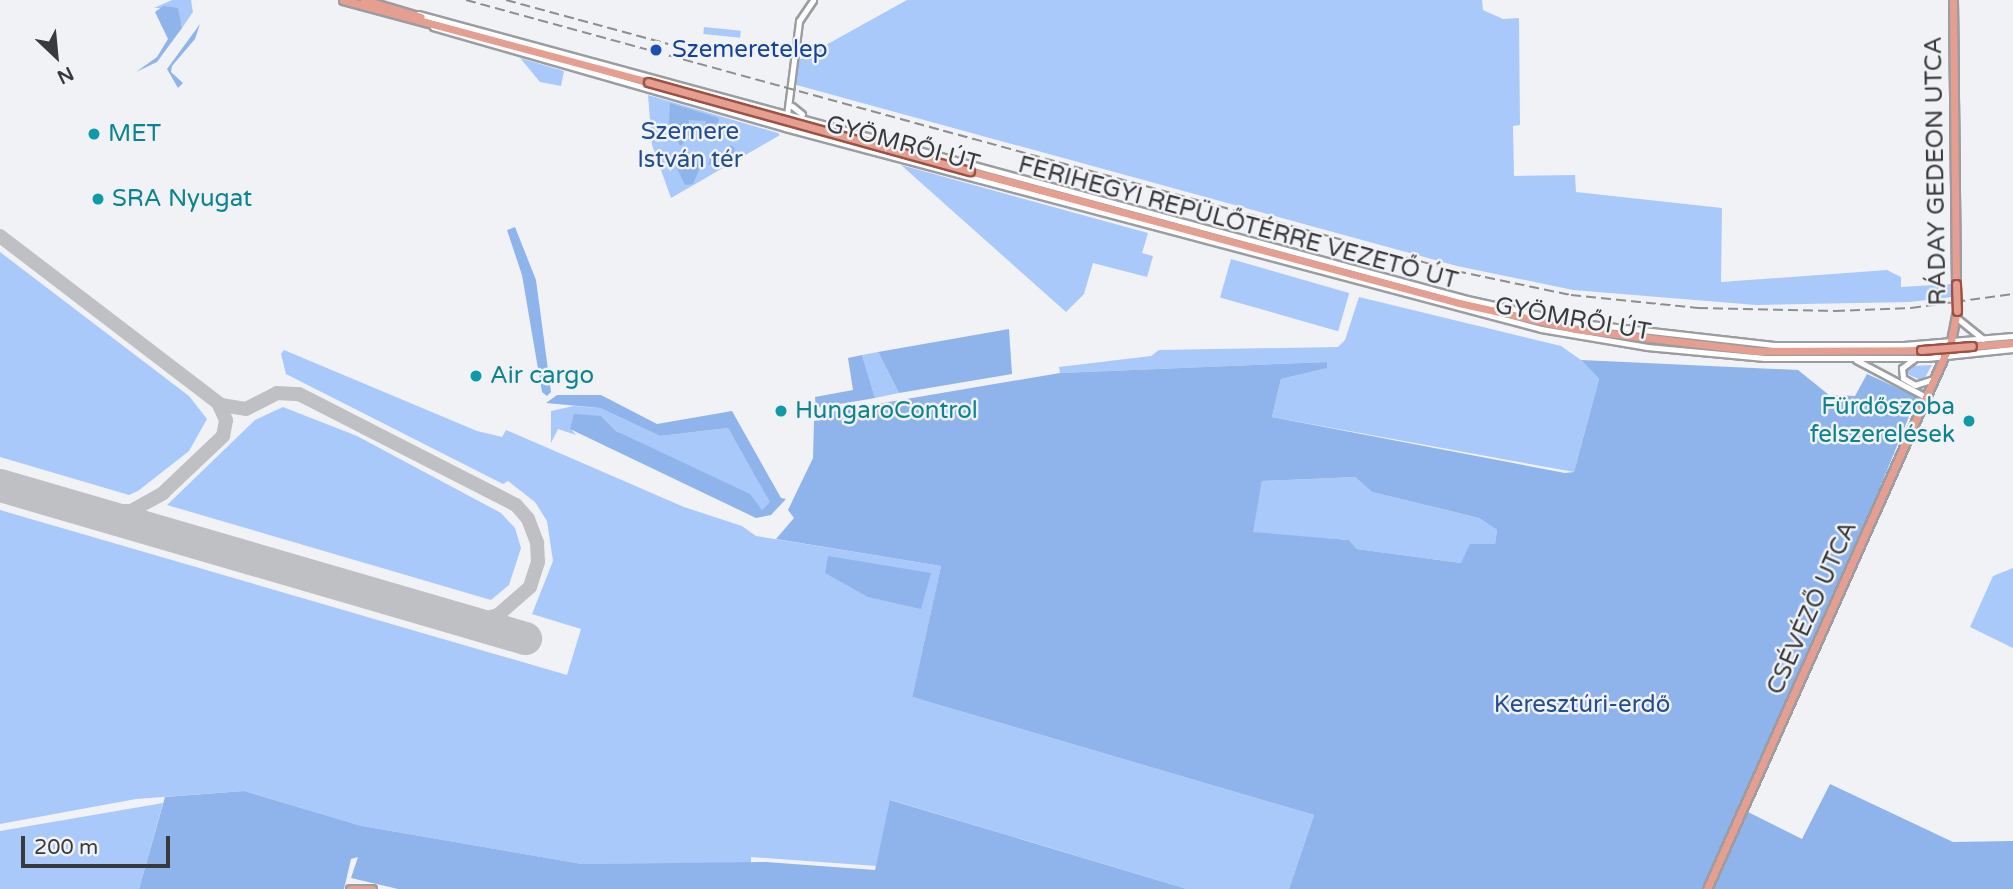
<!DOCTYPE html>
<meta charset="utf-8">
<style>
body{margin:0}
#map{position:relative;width:2013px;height:889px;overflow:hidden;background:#f0f2f6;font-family:"Varela Round",sans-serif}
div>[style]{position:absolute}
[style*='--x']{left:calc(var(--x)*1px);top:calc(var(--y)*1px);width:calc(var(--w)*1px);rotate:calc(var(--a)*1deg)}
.green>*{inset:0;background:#a9c9fb;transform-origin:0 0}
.forest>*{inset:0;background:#8fb3eb}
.taxiway>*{height:14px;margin:-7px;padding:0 7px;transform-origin:7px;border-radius:7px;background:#bec0c3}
.runway>*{height:33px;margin:-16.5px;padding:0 16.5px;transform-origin:16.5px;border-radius:16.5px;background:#bec0c3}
.roads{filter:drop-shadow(2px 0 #9b9da0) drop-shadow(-2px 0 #9b9da0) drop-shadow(0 2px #9b9da0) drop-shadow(0 -2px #9b9da0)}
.minor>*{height:5px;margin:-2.5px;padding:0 2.5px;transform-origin:2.5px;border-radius:2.5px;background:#fff}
.major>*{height:7px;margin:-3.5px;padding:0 3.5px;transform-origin:3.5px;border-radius:3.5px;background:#e59e90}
.rail>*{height:2px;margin-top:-1px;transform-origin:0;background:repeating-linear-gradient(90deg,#8c8e90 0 10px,transparent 0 15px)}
.bridges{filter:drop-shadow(2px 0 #9d5142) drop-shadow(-2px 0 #9d5142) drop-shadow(0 2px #9d5142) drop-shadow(0 -2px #9d5142)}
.major-bridge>*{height:7px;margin:-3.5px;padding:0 3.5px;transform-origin:3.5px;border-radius:3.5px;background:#e59e90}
.dots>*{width:19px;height:19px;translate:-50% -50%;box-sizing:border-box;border:4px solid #f0f2f6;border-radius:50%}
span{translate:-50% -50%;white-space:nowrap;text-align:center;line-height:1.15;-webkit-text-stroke:5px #f0f2f6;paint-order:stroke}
.transit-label{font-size:24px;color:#164399}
.left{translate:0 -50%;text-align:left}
.park-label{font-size:24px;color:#224e91}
.culture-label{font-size:24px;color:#0d838f}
.right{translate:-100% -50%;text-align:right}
.street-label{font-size:24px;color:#393a3b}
.north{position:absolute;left:21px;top:21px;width:70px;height:70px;-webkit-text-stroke:5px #f0f2f6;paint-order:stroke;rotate:154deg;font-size:19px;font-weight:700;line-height:28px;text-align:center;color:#393a3b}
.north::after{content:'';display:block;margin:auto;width:24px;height:32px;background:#393a3b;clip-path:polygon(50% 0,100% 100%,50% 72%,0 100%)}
.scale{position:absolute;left:21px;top:836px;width:149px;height:32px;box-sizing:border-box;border:4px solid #393a3b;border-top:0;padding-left:9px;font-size:21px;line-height:24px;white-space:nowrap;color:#393a3b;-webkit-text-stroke:5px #f0f2f6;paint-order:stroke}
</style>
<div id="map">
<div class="green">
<i style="clip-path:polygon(172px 0,191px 0,193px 12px,182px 28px,177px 8px,154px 8px)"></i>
<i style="clip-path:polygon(907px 0,1482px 0,1483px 10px,1503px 19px,1519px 18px,1520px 125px,1513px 126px,1514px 176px,1575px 175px,1576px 192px,1722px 208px,1721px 282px,1887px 270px,1901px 277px,1901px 287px,1951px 284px,1952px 297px,1910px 302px,1756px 305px,1573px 290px,1457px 266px,793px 84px,797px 61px)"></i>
<i style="left:704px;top:27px;width:37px;height:7px;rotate:6deg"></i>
<i style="clip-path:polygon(520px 58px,564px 71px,561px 86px,540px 82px)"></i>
<i style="clip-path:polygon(648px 95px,778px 133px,780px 135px,671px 198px,652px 145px)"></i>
<i style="clip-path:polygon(901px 165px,1148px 233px,1142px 253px,1153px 256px,1147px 277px,1093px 263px,1084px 294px,1066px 312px)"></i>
<i style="clip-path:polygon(0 252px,189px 396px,207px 419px,189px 451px,138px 491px,129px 495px,0 457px)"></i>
<i style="left:1231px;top:259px;width:123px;height:40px;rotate:16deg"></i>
<i style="clip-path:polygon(1359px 297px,1561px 346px,1581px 360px,1599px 379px,1574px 472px,1272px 417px,1281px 379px,1326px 368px,1327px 362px,1060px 373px,1059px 367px,1151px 356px,1159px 350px,1338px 347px,1345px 340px)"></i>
<i style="clip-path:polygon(284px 350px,477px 431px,502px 437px,506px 430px,684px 507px,742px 526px,756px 536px,941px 566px,912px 697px,1314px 815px,1289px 889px,1187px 889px,891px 800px,876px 866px,751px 857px,751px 863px,582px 864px,362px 826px,244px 791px,136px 799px,0 824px,0 510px,567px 675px,581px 629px,532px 614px,553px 561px,547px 521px,535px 502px,508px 481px,503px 484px,286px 374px,281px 354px)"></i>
<i style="clip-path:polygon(878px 352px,899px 393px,875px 398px,862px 355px)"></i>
<i style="clip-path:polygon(1932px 365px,1923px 381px,1905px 373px,1910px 366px)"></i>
<i style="clip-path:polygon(574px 406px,600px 408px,660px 436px,728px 428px,771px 502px,762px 510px,616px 431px,601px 416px,571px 429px,576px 435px,558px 429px,551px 443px,551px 411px)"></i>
<i style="clip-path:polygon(283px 407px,357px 436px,501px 513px,515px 528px,521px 548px,509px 585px,491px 600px,167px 505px,255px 420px)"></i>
<i style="clip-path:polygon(1355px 477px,1372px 492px,1479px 518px,1497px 530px,1495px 544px,1461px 563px,1357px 549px,1349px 540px,1252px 533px,1262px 481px)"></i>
<i style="clip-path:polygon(2013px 568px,2013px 648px,1970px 627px,1993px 576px)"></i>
<i style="clip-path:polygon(163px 803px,139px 889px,0 889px,0 831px)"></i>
</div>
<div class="forest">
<i style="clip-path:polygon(163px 6px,178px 8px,182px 28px,157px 62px,136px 72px,157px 57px,168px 39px,155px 12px)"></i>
<i style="clip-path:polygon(200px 24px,195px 39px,172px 66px,171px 72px,183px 83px,178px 88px,167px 69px)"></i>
<i style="clip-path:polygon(670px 103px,719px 118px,718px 123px,705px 125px,706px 121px,688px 120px,694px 132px,680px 146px,669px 123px)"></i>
<i style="clip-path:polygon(731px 145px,735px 149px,732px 156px,708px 165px,711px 157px,725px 154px)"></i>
<i style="clip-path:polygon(686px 154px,686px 167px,696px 168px,698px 161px,702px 163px,693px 184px,685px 185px,676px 166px)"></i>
<i style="clip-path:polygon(515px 227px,536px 280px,551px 392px,547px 396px,542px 392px,522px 275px,507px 230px)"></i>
<i style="clip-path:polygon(1009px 329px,1012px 374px,899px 393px,878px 352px)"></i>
<i style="clip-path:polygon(862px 355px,875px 398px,816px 408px,815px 397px,853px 390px,848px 358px)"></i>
<i style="clip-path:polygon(evenodd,1581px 360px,1798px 370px,1829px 395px,1855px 396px,1867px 374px,1917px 397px,1843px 578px,1738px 807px,1802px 839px,1830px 784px,1953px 842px,2013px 841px,2013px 889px,1289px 889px,1314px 815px,912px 697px,941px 566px,776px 539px,794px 518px,788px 510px,813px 458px,814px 421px,824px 419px,824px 413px,1060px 373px,1327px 362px,1327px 368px,1281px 379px,1272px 417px,1565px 473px,1574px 472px,1599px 379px,1581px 360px,1355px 477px,1372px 492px,1479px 518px,1497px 530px,1495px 544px,1470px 544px,1461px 563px,1357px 549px,1349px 540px,1253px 532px,1262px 481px,1355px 477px)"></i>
<i style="clip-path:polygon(557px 395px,601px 395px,657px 424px,732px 411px,781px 498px,786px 499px,771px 515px,756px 518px,570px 429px,574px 414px,601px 416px,616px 431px,750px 494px,762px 510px,770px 502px,728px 428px,660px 436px,600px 408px,546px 403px)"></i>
<i style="clip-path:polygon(828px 556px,931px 573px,921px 609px,868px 597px,825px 573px)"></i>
<i style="clip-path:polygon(244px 791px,362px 826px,582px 864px,766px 862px,875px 870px,890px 800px,1187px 889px,398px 889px,351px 878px,358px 857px,351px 859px,344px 889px,139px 889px,165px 797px)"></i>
</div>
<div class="taxiway">
<i style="--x:0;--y:236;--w:278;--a:37.4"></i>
<i style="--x:221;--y:405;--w:25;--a:9"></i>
<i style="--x:246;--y:409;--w:35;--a:-27"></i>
<i style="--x:277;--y:393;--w:22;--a:3"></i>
<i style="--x:299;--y:394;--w:244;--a:27.1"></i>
<i style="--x:516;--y:505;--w:18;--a:49"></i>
<i style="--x:528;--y:519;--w:26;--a:69"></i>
<i style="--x:537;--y:543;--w:19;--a:87"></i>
<i style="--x:538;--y:562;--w:26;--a:108"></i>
<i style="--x:530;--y:587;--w:43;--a:138.8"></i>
<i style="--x:498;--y:615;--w:17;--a:163"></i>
<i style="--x:482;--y:620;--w:28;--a:-176"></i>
<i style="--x:92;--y:511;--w:39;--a:0"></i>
<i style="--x:131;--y:511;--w:37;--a:-29"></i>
<i style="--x:163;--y:493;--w:83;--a:-43.5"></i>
<i style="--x:223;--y:436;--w:16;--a:-79"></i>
<i style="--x:226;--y:420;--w:19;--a:-115"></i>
</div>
<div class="runway">
<i style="--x:0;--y:485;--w:547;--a:16.25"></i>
</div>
<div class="roads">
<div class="minor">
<i style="--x:418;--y:14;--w:1087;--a:15.2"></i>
<i style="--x:1467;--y:299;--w:107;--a:12.4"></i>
<i style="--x:1572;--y:322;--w:203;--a:6.5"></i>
<i style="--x:1774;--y:345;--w:130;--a:0"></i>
<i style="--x:1904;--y:345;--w:109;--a:-4.7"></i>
<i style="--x:433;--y:27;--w:366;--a:16"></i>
<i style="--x:785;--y:128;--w:782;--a:14.89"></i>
<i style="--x:1541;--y:329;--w:108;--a:9.6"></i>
<i style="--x:1647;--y:347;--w:118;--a:5.4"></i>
<i style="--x:1764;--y:358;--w:163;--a:0"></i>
<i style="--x:1927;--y:358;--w:86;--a:-6"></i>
<i style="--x:792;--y:106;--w:13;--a:39"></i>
<i style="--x:786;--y:123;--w:103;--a:-82.7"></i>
<i style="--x:799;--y:21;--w:25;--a:-56"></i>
<i style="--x:1957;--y:318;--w:33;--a:39"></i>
<i style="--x:1914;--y:359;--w:15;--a:143"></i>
<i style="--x:1902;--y:368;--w:10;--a:84"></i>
<i style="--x:1903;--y:378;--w:14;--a:30"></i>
<i style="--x:1915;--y:385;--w:20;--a:-18"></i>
<i style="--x:1856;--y:360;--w:79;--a:27.9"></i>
</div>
<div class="major">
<i style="--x:343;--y:0;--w:316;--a:15"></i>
<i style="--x:364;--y:0;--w:59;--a:16.6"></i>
<i style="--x:1953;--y:0;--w:284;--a:89.4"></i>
<i style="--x:970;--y:171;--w:507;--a:15.11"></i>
<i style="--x:1459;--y:303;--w:119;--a:12.6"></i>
<i style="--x:1575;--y:329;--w:183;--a:6.9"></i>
<i style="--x:1757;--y:351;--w:164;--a:-0.3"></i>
<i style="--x:1972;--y:346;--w:41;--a:-4.2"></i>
<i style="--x:350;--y:889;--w:22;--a:0"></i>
<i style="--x:1707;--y:889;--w:600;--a:-66"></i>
<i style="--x:1951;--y:341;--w:31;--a:-79"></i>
</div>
</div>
<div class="rail">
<i style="--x:466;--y:0;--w:1026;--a:15.31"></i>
<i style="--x:1456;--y:271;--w:117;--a:11.8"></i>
<i style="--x:1571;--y:295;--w:128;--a:5.8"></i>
<i style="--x:1698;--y:308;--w:137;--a:1.3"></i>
<i style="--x:1835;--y:311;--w:76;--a:-2.3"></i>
<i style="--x:1911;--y:308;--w:103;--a:-7.8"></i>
<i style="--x:506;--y:0;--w:168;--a:15.2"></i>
</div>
<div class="bridges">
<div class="major-bridge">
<i style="--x:648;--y:82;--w:334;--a:15.5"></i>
<i style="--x:1956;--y:284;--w:27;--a:88"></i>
<i style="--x:1921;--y:350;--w:51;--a:-4.5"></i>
</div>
</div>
<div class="dots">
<i style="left:656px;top:50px;background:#1a4fb4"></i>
<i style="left:94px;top:134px;background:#0f9aa8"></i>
<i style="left:98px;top:199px;background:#0f9aa8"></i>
<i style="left:476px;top:376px;background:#0f9aa8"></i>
<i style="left:781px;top:411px;background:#0f9aa8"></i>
<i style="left:1969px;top:421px;background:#0f9aa8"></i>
</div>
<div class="transit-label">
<span class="left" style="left:672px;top:50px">Szemeretelep</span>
</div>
<div class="park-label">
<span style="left:690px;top:146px">Szemere<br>István tér</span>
<span style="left:1582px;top:705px">Keresztúri-erdő</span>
</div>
<div class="culture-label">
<span class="left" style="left:108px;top:134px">MET</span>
<span class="left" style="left:112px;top:199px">SRA Nyugat</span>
<span class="left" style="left:490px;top:376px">Air cargo</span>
<span class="right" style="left:1955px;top:421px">Fürdőszoba<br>felszerelések</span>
<span class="left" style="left:795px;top:411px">HungaroControl</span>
</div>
<div class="street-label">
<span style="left:903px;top:144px;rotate:15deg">GYÖMRŐI ÚT</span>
<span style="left:1936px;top:171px;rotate:-91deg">RÁDAY GEDEON UTCA</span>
<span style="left:1238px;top:223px;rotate:15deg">FERIHEGYI REPÜLŐTÉRRE VEZETŐ ÚT</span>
<span style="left:1573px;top:319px;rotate:10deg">GYÖMRŐI ÚT</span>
<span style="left:1812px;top:608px;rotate:-66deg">CSÉVÉZŐ UTCA</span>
</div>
<div class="north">N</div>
<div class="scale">200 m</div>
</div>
